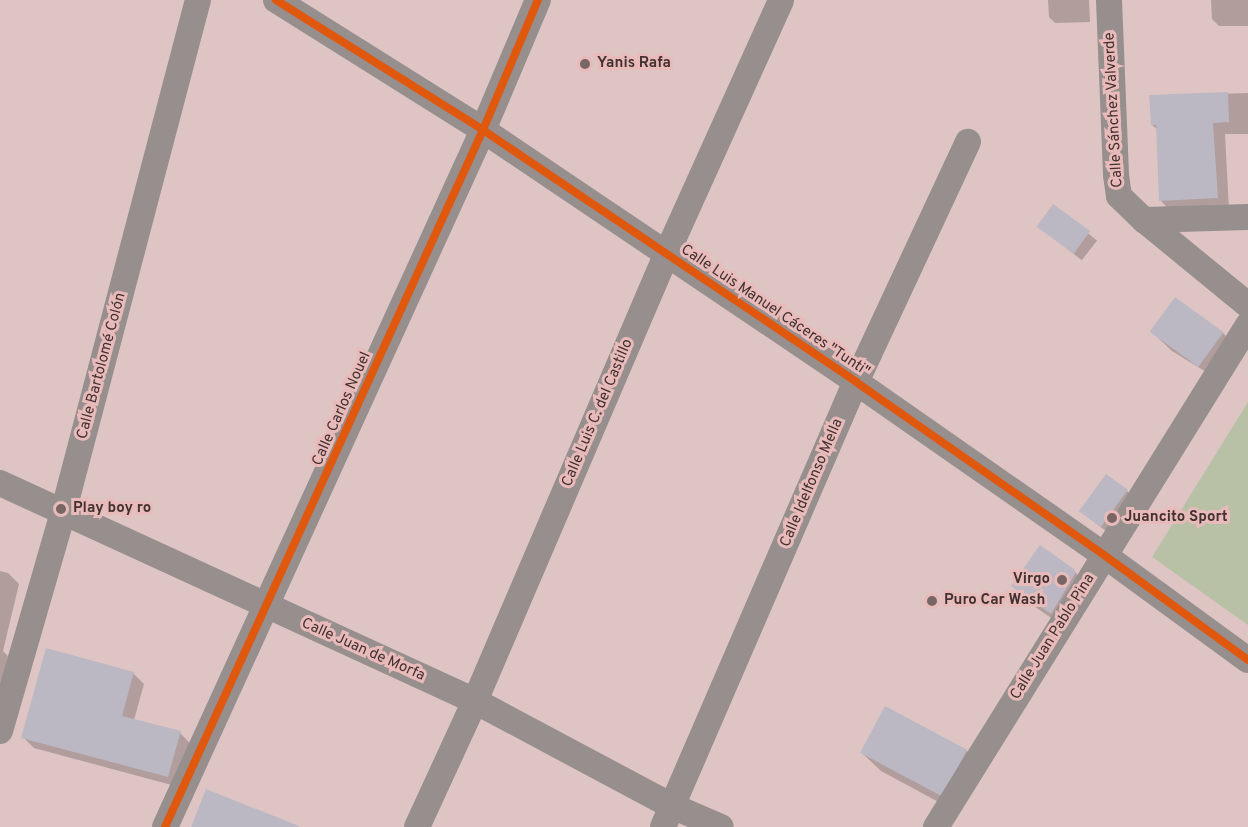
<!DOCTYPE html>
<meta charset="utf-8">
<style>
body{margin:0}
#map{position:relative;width:1248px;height:827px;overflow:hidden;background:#dec5c4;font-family:Overpass,sans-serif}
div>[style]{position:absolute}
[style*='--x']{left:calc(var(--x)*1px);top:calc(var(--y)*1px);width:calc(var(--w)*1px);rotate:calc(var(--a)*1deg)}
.green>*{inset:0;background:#b8c0a6}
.shadow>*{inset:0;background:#0003;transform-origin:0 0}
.building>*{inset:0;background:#bbb7c3;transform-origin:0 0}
.minor>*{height:26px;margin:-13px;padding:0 13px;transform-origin:13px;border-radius:13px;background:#978e8e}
.cycleway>*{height:8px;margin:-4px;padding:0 4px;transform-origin:4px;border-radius:4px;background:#e0570e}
.dots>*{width:16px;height:16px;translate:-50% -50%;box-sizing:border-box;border:3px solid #e8bbba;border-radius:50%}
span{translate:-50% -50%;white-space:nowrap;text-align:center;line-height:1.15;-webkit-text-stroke:6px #e8bbba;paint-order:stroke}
.poi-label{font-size:15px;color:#433131;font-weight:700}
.left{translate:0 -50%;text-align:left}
.right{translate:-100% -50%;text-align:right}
.street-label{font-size:15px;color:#433131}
</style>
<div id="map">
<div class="green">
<i style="clip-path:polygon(1248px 402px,1248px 625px,1152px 557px)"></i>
</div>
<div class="shadow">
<i style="clip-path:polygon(1048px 0,1089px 0,1090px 22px,1055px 23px,1049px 17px)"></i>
<i style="clip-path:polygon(1211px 0,1248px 0,1248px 26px,1219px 26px,1212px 19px)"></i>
<i style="clip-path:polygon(1248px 93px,1248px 134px,1225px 134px,1229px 210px,1173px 213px,1161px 201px,1158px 130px,1152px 125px,1151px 96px)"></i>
<i style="left:1053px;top:206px;width:56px;height:25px;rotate:38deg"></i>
<i style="clip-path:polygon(1153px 333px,1223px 333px,1241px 351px,1224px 383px,1172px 351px)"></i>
<i style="clip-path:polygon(1127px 491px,1134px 498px,1111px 535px,1080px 511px)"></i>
<i style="clip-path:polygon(1073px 570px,1092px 589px,1070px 631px,1031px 604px,1013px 586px)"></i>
<i style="clip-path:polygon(0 571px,8px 573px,19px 584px,3px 651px,8px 656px,0 689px)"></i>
<i style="clip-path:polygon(133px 673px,144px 684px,134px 720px,180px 733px,191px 744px,179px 787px,34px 748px,23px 737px)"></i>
<i style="clip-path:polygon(966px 750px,984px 768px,957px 812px,881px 771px,862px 753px)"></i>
</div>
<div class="building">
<i style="clip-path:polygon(1228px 92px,1229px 122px,1213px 123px,1218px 198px,1159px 201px,1156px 125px,1151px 125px,1149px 95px)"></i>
<i style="left:1053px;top:204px;width:46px;height:28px;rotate:36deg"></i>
<i style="left:1175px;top:297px;width:60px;height:43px;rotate:36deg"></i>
<i style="left:1106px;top:474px;width:27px;height:46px;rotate:36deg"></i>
<i style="clip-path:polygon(1040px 545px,1074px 569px,1075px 574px,1051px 614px,1011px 586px)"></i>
<i style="clip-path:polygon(46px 648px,134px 672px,122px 716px,181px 731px,168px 777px,21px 738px)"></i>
<i style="left:885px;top:706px;width:93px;height:53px;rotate:28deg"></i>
<i style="clip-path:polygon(206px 789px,299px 826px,298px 827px,191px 827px)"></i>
</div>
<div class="minor">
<i style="--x:276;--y:0;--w:244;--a:32.1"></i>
<i style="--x:483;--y:130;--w:450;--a:34"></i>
<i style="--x:856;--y:382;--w:302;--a:34.9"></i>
<i style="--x:1104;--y:555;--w:178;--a:36.1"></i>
<i style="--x:1109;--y:0;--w:175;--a:87.7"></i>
<i style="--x:1116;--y:175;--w:21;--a:82"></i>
<i style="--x:1119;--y:196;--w:35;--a:44"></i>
<i style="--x:1144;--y:220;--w:134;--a:39.3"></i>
<i style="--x:1144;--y:220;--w:104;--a:-1.7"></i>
<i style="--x:0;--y:483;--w:523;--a:24.65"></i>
<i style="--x:475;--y:701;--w:223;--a:28.1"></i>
<i style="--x:672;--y:806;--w:53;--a:23.2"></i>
<i style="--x:0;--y:731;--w:227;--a:-73.9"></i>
<i style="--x:63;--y:513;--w:530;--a:-75.26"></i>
<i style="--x:165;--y:827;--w:766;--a:-65.48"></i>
<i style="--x:483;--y:130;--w:141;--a:-67.1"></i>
<i style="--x:417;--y:827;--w:139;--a:-65.3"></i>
<i style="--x:475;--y:701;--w:487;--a:-66.8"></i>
<i style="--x:667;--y:253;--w:277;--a:-65.7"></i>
<i style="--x:663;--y:827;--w:485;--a:-66.6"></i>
<i style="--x:856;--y:382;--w:265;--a:-65"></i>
<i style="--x:936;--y:827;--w:591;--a:-58.14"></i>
</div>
<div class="cycleway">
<i style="--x:276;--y:0;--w:244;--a:32.1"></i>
<i style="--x:483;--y:130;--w:450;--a:34"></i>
<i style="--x:856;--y:382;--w:302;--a:34.9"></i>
<i style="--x:1104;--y:555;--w:178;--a:36.1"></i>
<i style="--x:165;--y:827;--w:766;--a:-65.48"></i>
<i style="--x:483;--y:130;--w:141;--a:-67.1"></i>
</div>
<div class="dots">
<i style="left:585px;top:64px;background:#796564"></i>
<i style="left:61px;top:509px;background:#796564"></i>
<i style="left:1112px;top:518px;background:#796564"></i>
<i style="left:1062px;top:580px;background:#796564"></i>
<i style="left:932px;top:601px;background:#796564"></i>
</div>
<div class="poi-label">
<span class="left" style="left:597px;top:64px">Yanis Rafa</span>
<span class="left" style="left:73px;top:509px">Play boy ro</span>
<span class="left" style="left:1124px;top:518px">Juancito Sport</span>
<span class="right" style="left:1050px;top:580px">Virgo</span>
<span class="left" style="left:944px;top:601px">Puro Car Wash</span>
</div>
<div class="street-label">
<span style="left:1114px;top:110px;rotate:-93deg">Calle Sánchez Valverde</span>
<span style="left:775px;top:311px;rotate:34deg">Calle Luis Manuel Cáceres "Tunti"</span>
<span style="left:102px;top:366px;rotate:-75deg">Calle Bartolomé Colón</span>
<span style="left:342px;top:409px;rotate:-66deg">Calle Carlos Nouel</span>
<span style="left:598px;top:413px;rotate:-67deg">Calle Luis C. del Castillo</span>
<span style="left:812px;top:483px;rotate:-67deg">Calle Idelfonso Mella</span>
<span style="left:1053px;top:637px;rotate:-58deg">Calle Juan Pablo Pina</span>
<span style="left:363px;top:650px;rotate:24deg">Calle Juan de Morfa</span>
</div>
</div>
